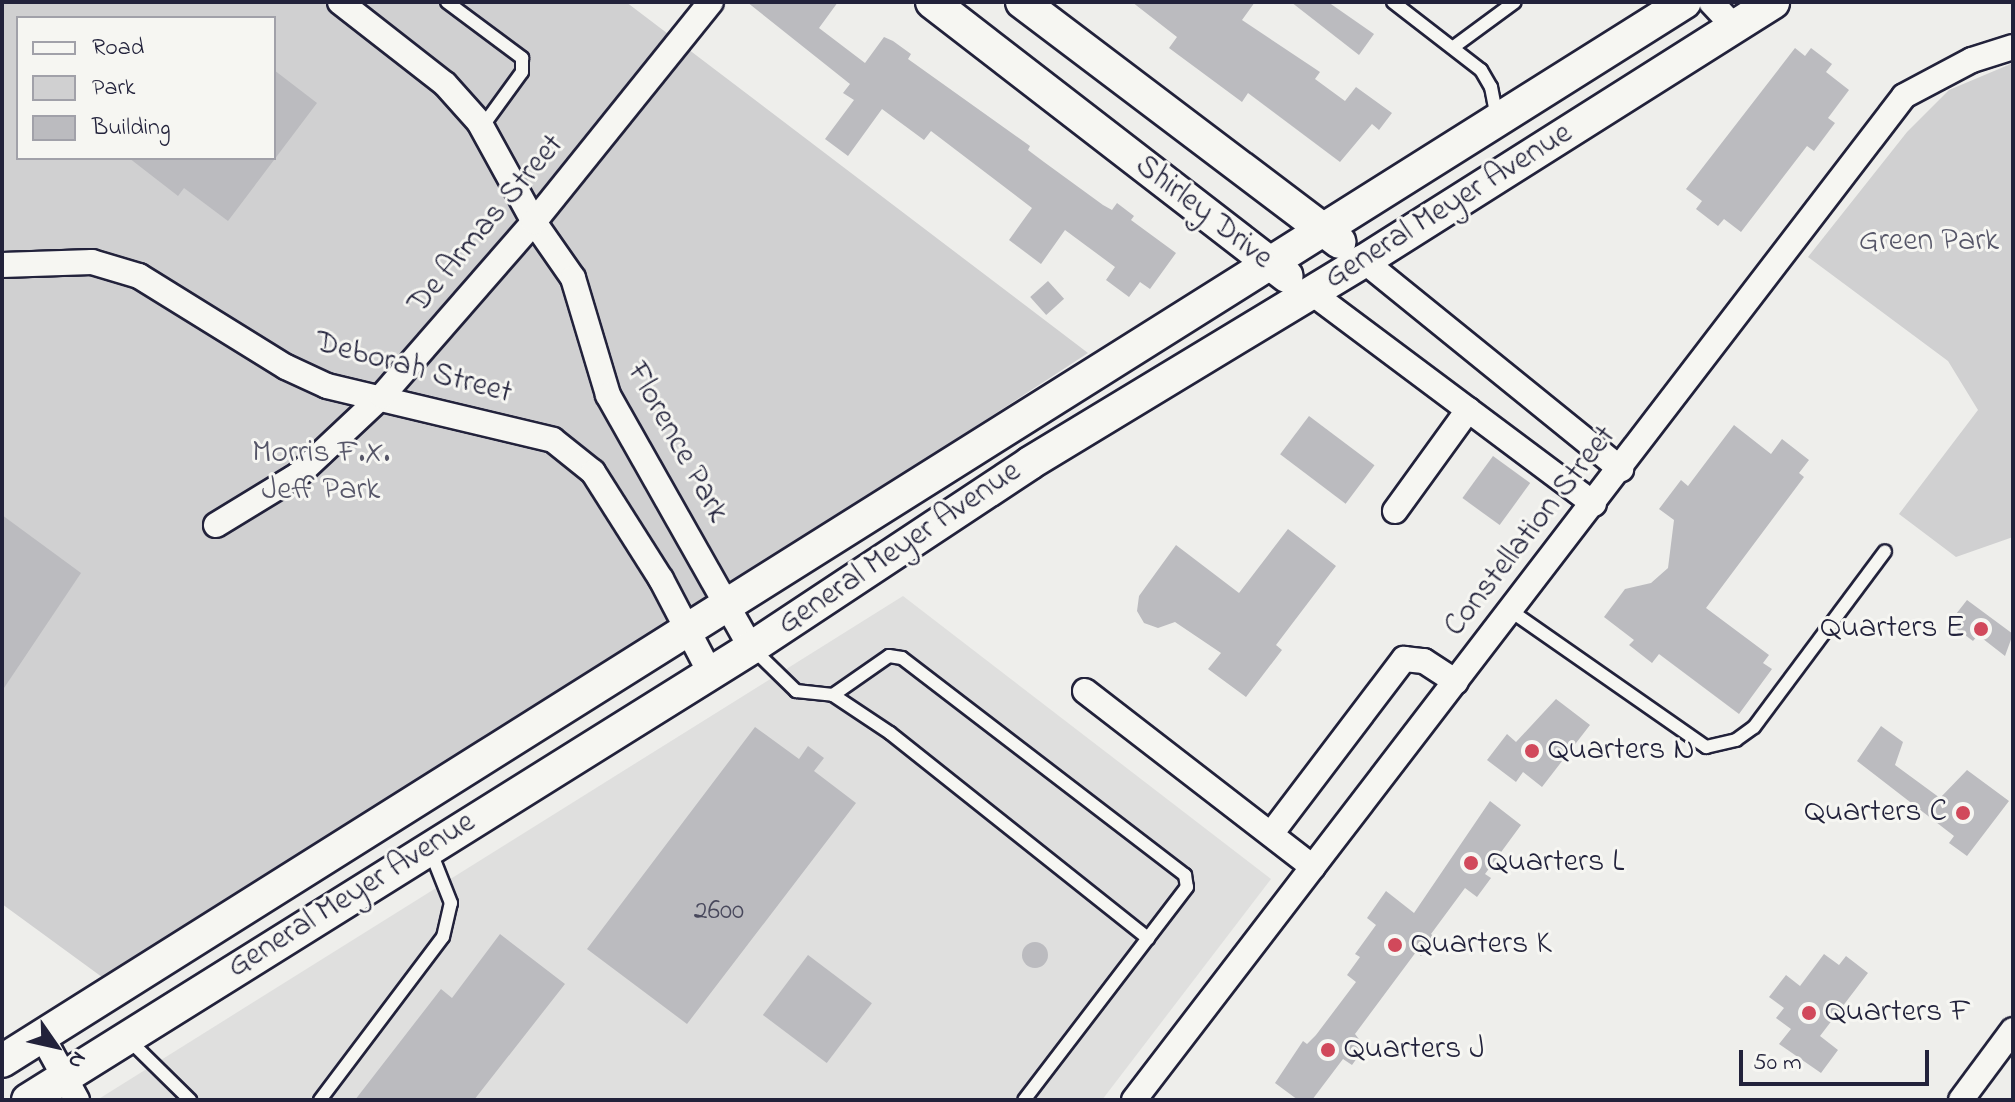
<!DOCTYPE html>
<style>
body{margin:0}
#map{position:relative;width:2015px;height:1102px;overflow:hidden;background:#eeeeeb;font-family:"Indie Flower",sans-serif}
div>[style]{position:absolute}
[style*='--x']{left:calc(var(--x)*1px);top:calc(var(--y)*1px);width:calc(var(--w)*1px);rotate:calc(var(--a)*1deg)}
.built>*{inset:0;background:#dfdfde}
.green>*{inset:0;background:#d0d0d1}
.building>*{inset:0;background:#bbbbbf;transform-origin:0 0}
.round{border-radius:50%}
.roads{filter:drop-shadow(2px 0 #22223b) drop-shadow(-2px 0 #22223b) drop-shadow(0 2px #22223b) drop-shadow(0 -2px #22223b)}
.lane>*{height:12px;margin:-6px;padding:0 6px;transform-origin:6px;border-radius:6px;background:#f6f6f2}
.street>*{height:24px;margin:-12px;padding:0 12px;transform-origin:12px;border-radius:12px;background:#f6f6f2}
.secondary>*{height:32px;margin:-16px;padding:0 16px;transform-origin:16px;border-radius:16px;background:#f6f6f2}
.dots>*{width:22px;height:22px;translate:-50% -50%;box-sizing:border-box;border:4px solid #f6f6f2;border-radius:50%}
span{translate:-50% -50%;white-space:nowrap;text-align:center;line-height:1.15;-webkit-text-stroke:6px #f6f6f2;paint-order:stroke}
.number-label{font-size:28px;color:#48485c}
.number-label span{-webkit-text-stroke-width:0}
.street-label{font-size:32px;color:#22223b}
.park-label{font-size:32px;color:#565668}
.poi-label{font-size:32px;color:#22223b}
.right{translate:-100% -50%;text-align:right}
.left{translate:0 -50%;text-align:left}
.frame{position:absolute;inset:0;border:4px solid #22223b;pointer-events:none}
.legend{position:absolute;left:16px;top:16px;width:260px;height:144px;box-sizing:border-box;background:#f6f6f2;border:2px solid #a1a1a9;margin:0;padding:10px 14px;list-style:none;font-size:24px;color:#22223b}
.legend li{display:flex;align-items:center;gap:16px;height:40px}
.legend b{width:40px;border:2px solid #a1a1a9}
.north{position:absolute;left:16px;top:1006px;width:80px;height:80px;-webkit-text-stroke:6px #f6f6f2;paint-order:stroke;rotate:124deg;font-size:22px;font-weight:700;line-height:32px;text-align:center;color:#22223b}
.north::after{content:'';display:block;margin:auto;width:28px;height:36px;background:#22223b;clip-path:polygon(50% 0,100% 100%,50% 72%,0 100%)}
.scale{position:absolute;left:1739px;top:1050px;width:190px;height:36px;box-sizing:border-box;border:4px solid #22223b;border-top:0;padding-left:10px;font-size:24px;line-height:28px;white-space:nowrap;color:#22223b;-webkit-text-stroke:6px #f6f6f2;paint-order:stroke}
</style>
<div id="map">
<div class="built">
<i style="clip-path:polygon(903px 596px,1271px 879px,1102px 1100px,97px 1100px)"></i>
</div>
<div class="green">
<i style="clip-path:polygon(evenodd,2px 2px,626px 2px,1088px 353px,117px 988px,2px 904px,2px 2px,18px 18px,274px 18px,274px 158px,18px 158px,18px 18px)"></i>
<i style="clip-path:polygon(2013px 63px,2013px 537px,1956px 557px,1899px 514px,1978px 410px,1948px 361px,1808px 257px,1907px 132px,1949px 90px)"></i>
</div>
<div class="building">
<i style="clip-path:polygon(747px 2px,838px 2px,819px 28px,865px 63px,884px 37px,893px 41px,911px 54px,908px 59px,1030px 146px,1028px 150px,1044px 162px,1103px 205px,1112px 210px,1117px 203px,1134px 216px,1131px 220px,1176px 253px,1150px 289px,1140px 282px,1129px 297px,1106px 280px,1115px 267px,1065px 230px,1041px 264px,1009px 240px,1032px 208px,931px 131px,924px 140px,882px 109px,848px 156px,825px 139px,854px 100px,843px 93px,850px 84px)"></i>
<i style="clip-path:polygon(1132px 2px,1255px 2px,1242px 20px,1320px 72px,1315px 79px,1345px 101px,1356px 87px,1392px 113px,1379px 130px,1372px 124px,1340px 162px,1248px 93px,1242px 102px,1169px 48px,1177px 37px)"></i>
<i style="clip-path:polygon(1291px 2px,1328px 2px,1374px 34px,1359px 55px)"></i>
<i style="clip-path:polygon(1795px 48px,1805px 56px,1811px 48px,1832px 64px,1826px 72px,1849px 90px,1828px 118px,1835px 123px,1814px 151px,1807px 146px,1741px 232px,1724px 219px,1718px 226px,1696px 209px,1702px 201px,1686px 189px)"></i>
<i style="clip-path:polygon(274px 70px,317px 103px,228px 221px,184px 188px,178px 196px,129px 158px,274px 158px)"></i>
<i style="left:1048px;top:281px;width:24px;height:24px;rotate:48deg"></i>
<i style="left:1309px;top:416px;width:82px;height:48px;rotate:37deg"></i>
<i style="clip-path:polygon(1734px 425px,1771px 454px,1782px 439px,1809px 460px,1799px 473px,1804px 477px,1706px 608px,1769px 655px,1763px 663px,1772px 669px,1739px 714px,1659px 654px,1652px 663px,1629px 645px,1634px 640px,1604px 617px,1625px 589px,1651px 583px,1668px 568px,1674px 520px,1659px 509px,1681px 480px,1688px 486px)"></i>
<i style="left:1493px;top:456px;width:46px;height:52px;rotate:36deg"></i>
<i style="clip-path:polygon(2px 515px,81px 573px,2px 691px)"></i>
<i style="clip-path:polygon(1288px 529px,1336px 566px,1276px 645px,1282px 650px,1246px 697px,1208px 669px,1221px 653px,1175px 622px,1158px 628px,1144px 623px,1137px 611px,1139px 596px,1176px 545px,1239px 593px)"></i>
<i style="clip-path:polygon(1967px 600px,2013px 634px,2005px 656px,1978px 635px,1973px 641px,1949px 623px)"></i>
<i style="clip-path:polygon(1556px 699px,1590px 725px,1542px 787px,1523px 772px,1516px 782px,1487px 760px,1507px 734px,1516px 742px)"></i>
<i style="clip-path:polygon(1881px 726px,1903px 742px,1895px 765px,1940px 798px,1967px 770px,2009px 801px,1967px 856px,1949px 843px,1954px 836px,1857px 761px)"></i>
<i style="clip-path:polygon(755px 727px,799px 759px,808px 746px,824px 758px,814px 771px,856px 803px,687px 1024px,587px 949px)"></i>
<i style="clip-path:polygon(1490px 801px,1521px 825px,1485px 874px,1491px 878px,1477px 897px,1465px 888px,1431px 934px,1435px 937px,1421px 956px,1416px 952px,1355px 1034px,1365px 1047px,1352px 1065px,1343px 1059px,1312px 1100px,1298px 1100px,1275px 1083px,1303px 1041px,1307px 1044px,1316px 1035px,1356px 982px,1347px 975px,1360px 957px,1355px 954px,1376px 925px,1367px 918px,1386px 891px,1414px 913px)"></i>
<i style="clip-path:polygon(500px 934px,565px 984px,474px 1100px,355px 1100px,441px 989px,452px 998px)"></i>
<i class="round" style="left:1022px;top:942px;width:26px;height:26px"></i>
<i style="clip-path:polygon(1824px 954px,1839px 965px,1846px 956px,1868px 973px,1820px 1036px,1838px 1050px,1821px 1073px,1779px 1044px,1791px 1029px,1776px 1018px,1784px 1008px,1769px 997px,1786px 975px,1800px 986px)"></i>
<i style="left:808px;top:955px;width:80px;height:75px;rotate:37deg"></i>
</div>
<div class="roads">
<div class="lane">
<i style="--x:447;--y:2;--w:94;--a:36.7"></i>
<i style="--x:522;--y:58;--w:14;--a:90"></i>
<i style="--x:522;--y:72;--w:68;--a:126"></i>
<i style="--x:1393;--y:2;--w:111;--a:37.7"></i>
<i style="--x:1481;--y:70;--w:20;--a:60"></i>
<i style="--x:1491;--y:87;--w:33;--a:79"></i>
<i style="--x:1455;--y:46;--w:74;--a:-36.3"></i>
<i style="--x:1511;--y:611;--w:238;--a:34.9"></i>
<i style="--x:1706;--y:747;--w:31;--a:-13"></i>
<i style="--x:1736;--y:740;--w:22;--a:-36"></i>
<i style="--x:1754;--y:727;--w:219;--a:-53.3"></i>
<i style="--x:752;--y:648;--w:62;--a:44.3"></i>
<i style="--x:796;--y:691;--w:37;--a:6"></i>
<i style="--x:833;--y:695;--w:69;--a:33.7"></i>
<i style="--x:890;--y:733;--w:330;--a:38.5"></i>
<i style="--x:833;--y:695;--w:68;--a:-34.9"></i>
<i style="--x:889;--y:656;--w:13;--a:9"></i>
<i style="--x:902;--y:658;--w:357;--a:37.5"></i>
<i style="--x:1185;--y:875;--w:12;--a:81"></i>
<i style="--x:1187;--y:887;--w:268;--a:127.4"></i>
<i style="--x:129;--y:1040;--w:86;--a:44.5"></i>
<i style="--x:320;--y:1100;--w:204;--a:-53"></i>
<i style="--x:443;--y:937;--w:35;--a:-77"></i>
<i style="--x:451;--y:903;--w:57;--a:-111.6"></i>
</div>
<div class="street">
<i style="--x:340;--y:2;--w:133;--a:38"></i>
<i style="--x:445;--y:84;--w:51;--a:48.2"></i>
<i style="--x:479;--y:122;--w:114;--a:61.2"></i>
<i style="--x:534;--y:222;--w:68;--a:55.1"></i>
<i style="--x:573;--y:278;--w:122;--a:73.3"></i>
<i style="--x:608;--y:395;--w:291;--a:60.5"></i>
<i style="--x:1711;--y:2;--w:34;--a:47"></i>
<i style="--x:1364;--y:261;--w:331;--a:39"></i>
<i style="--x:2;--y:265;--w:90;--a:-1.9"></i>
<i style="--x:92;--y:262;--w:49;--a:16.6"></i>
<i style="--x:139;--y:276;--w:173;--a:31.8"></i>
<i style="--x:286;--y:367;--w:45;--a:24.9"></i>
<i style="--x:327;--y:386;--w:232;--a:13.4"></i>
<i style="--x:553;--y:440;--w:51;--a:38.7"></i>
<i style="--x:593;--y:472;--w:127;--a:57.6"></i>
<i style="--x:661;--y:579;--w:104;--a:62.4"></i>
<i style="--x:1312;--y:293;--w:352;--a:36.8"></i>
<i style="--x:1395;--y:511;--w:125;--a:-54.1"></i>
<i style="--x:216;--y:525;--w:96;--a:-31.4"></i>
<i style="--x:298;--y:475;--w:115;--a:-43.2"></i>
<i style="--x:382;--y:396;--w:231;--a:-48.9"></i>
<i style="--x:534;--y:222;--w:282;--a:-51.2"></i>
<i style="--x:1085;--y:691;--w:288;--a:37.7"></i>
<i style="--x:1271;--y:834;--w:220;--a:-52.8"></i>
<i style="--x:1404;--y:659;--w:20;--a:6"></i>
<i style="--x:1424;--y:661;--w:38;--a:33"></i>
<i style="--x:42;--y:1036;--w:73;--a:61.3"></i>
<i style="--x:1134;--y:1100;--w:1265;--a:-52.51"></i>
<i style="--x:1904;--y:96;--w:77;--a:-27.9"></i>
<i style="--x:1972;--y:60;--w:43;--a:-17.6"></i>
<i style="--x:1961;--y:1100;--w:87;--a:-53.4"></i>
</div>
<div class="secondary">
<i style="--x:932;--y:2;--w:448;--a:37.7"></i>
<i style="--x:1022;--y:2;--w:398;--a:37.1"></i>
<i style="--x:2;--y:1061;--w:1988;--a:-32.18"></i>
<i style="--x:28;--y:1100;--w:853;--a:-32.01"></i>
<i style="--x:751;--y:648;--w:335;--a:-33.5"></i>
<i style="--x:1030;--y:463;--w:390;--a:-31.2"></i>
<i style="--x:1364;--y:261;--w:484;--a:-32.3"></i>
</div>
</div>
<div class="dots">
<i style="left:1981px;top:629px;background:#d1495b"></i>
<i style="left:1532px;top:751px;background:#d1495b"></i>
<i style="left:1963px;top:813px;background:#d1495b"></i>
<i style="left:1471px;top:863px;background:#d1495b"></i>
<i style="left:1395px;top:945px;background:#d1495b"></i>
<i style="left:1809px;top:1013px;background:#d1495b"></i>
<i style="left:1328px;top:1050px;background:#d1495b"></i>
</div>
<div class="number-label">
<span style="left:719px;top:912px">2600</span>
</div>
<div class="street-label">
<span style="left:1449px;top:207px;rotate:-32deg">General Meyer Avenue</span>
<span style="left:1203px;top:213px;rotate:38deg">Shirley Drive</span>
<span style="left:487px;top:225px;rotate:-50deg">De Armas Street</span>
<span style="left:413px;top:369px;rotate:15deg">Deborah Street</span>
<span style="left:676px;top:443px;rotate:61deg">Florence Park</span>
<span style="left:1531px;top:532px;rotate:-52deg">Constellation Street</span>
<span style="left:900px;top:549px;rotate:-34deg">General Meyer Avenue</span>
<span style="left:352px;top:896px;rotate:-32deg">General Meyer Avenue</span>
</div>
<div class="park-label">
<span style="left:1929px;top:242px">Green Park</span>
<span style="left:321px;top:473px">Morris F.X.<br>Jeff Park</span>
</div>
<div class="poi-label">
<span class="right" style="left:1965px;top:629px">Quarters E</span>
<span class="left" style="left:1548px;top:751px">Quarters N</span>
<span class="right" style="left:1947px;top:813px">Quarters C</span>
<span class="left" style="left:1487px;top:863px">Quarters L</span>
<span class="left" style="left:1411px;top:945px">Quarters K</span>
<span class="left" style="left:1825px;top:1013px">Quarters F</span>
<span class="left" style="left:1344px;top:1050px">Quarters J</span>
</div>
<div class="frame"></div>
<ul class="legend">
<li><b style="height:10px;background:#f6f6f2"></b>Road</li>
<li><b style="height:22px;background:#d0d0d1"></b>Park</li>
<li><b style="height:22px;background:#bbbbbf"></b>Building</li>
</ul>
<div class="north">N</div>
<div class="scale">50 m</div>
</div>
